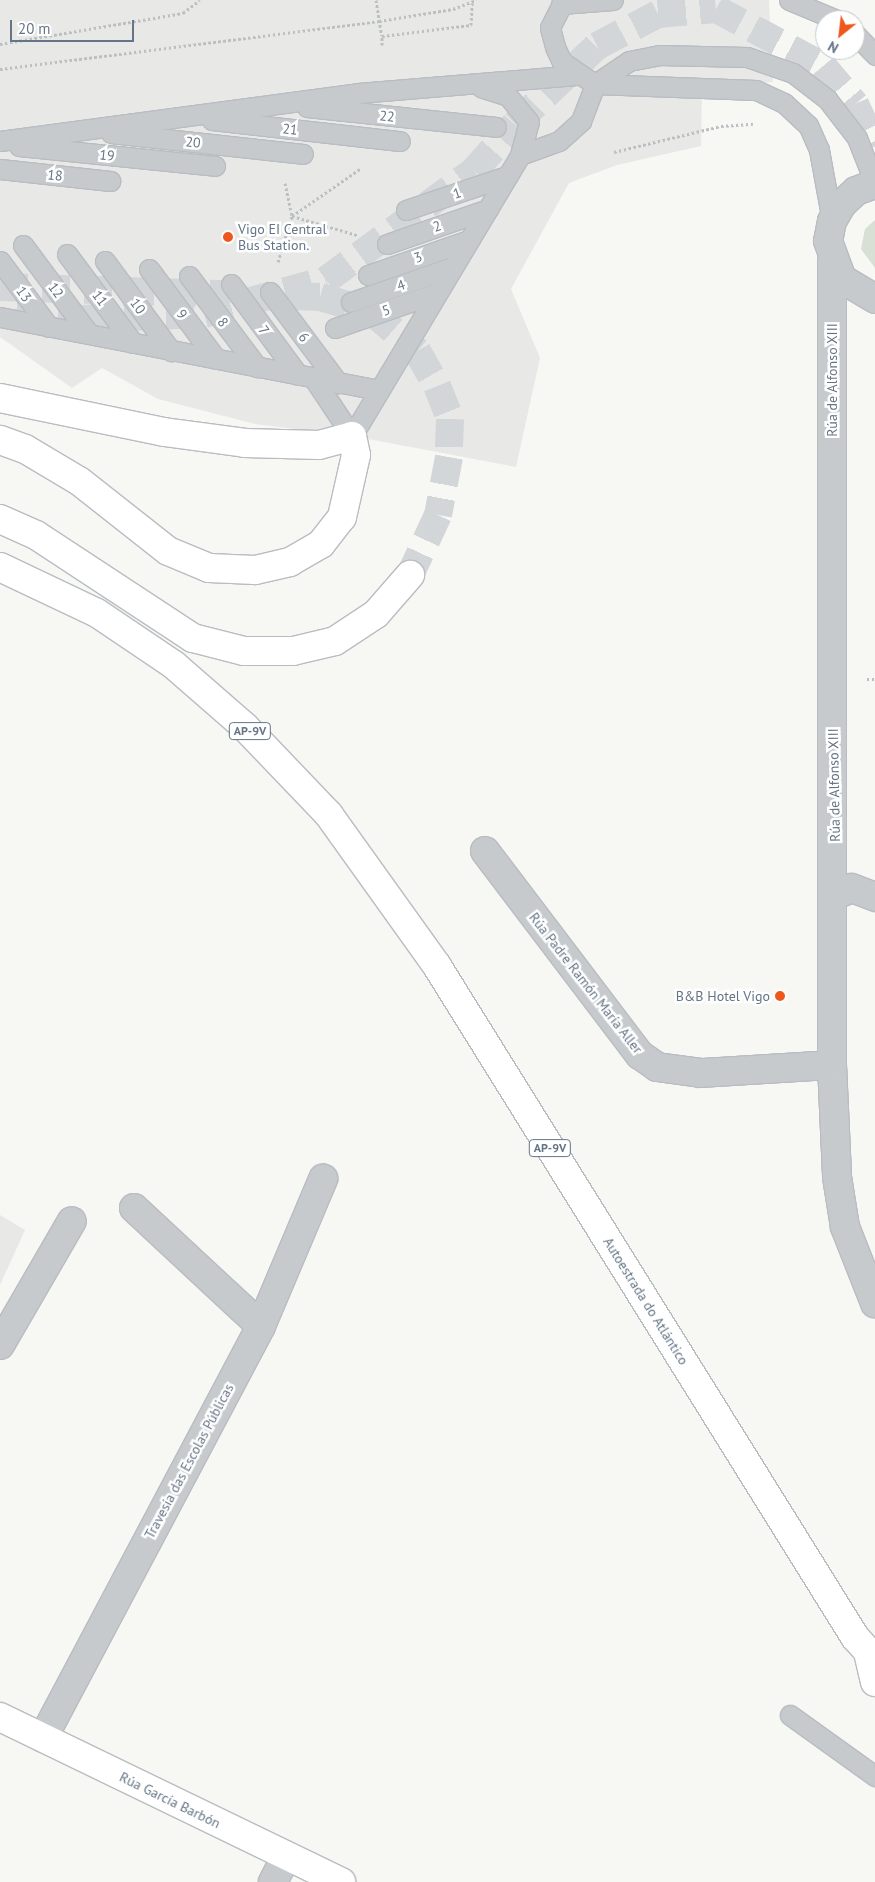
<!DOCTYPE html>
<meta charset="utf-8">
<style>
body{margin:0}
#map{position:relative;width:875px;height:1882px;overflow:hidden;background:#f7f7f3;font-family:"PT Sans",sans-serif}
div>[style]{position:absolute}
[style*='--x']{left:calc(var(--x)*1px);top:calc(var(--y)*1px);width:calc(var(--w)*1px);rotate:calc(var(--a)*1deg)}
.built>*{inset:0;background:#e8e9e7}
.green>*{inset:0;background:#d8dfd4}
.motorway-tunnel>*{height:28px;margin-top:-14px;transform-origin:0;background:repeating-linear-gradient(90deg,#d2d6d8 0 28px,transparent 0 42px)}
.path>*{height:3px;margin-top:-1.5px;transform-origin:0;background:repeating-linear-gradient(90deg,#bdc0c2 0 2.5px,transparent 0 5px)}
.roads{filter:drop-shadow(1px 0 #b8bdc2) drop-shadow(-1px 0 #b8bdc2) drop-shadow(0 1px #b8bdc2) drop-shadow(0 -1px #b8bdc2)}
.service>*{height:19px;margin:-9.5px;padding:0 9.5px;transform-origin:9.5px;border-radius:9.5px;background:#c6cacd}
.pedestrian>*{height:28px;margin:-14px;padding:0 14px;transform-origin:14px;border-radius:14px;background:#c6cacd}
.minor>*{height:28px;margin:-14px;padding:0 14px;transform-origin:14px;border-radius:14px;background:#c6cacd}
.secondary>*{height:28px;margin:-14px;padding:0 14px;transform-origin:14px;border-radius:14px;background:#fff}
.motorway>*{height:28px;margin:-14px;padding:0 14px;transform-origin:14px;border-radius:14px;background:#fff}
.dots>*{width:14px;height:14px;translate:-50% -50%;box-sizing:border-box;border:2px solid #fff;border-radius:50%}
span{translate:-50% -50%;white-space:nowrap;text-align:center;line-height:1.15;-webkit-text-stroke:5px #fff;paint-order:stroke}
.shield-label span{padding:1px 4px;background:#fff;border:1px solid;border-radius:4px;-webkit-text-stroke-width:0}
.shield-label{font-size:12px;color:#647587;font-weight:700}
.street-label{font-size:14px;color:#647587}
.poi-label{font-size:14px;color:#647587}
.left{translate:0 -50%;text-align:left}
.right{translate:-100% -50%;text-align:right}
.north{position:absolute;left:815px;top:10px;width:50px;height:50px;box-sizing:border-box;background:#fff;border:1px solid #c1c8cf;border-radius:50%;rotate:209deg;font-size:14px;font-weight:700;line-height:20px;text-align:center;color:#647587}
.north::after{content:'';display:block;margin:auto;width:18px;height:22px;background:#ef581c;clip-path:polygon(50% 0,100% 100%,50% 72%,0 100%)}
.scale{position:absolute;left:10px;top:20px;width:124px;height:22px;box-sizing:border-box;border:2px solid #647587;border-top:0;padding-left:6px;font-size:15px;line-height:18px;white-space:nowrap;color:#647587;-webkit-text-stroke:4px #fff;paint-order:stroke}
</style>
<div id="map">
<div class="built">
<i style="clip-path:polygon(0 0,769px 0,773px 82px,702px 87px,701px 146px,617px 165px,569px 183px,511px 289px,540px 358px,516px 467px,352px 436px,255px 424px,158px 399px,102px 368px,72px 388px,0 337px)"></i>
<i style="clip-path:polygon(0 1215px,25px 1230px,0 1285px)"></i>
</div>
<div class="green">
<i style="clip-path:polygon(875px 220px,875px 268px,861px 249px,865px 229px)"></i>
</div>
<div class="motorway-tunnel">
<i style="--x:0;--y:287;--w:227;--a:1.8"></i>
<i style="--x:292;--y:296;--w:28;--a:2"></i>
<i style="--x:320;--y:297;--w:54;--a:16.1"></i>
<i style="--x:372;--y:312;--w:60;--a:40.9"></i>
<i style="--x:417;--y:351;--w:40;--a:60.3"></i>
<i style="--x:437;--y:386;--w:35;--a:68"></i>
<i style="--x:450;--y:419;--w:38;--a:92"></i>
<i style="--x:449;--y:457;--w:59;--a:100.7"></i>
<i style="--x:438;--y:515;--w:66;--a:115"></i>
<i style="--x:16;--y:313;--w:66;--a:5.2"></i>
<i style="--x:82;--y:319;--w:122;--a:-2.3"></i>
<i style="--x:204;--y:314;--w:127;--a:-15.6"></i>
<i style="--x:326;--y:280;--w:184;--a:-36.4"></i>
<i style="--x:474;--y:171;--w:62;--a:-48.9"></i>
<i style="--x:515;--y:124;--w:113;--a:-43.6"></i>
<i style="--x:597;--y:46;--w:69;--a:-27.7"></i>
<i style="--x:658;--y:14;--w:58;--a:-4.9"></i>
<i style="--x:716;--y:9;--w:121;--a:28"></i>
<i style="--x:823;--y:66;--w:50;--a:49.9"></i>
<i style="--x:855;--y:104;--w:47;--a:65.1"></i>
</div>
<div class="path">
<i style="--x:376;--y:0;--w:36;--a:81"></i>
<i style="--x:382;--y:36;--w:90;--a:-7"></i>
<i style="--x:471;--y:25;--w:22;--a:-87"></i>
<i style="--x:0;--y:44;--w:186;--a:-9.6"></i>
<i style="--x:183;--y:13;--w:21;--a:-37"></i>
<i style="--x:382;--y:45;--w:9;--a:-90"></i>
<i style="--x:0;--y:69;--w:382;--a:-7.2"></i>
<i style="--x:379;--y:21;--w:75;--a:-9.2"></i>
<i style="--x:453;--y:9;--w:25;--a:-21"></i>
<i style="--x:614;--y:152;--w:110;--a:-13.7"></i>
<i style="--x:721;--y:126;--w:32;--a:-4"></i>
<i style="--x:285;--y:183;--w:34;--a:78"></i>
<i style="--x:292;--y:216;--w:83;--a:-34.7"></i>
<i style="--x:278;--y:262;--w:48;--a:-73.1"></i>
<i style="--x:292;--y:216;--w:68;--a:16.3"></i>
<i style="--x:867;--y:679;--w:8;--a:0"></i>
</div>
<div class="roads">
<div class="service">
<i style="--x:564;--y:0;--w:31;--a:117"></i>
<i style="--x:550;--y:28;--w:20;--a:75"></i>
<i style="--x:555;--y:47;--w:17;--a:65"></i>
<i style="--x:562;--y:62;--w:40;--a:34"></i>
<i style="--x:595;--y:84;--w:161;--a:2.1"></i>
<i style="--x:756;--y:90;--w:31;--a:25"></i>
<i style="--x:784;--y:103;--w:33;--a:43"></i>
<i style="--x:808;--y:125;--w:27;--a:66"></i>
<i style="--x:819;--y:150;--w:72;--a:79.6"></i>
<i style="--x:789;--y:0;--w:52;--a:22.6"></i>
<i style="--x:561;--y:4;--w:52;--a:-4.4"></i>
<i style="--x:855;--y:34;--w:29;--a:46"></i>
<i style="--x:307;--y:107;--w:190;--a:6"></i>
<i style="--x:212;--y:120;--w:189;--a:6.4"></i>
<i style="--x:111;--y:133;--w:193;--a:6.2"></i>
<i style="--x:0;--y:141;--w:361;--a:-7.6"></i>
<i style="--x:358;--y:93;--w:219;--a:-4.7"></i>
<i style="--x:19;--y:146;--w:197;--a:5.8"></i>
<i style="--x:520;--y:155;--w:41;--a:-19.7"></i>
<i style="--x:559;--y:141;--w:30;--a:-42"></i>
<i style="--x:581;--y:121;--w:40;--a:-69"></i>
<i style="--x:595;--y:84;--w:41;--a:-34.1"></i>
<i style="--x:629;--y:61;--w:31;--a:-11"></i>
<i style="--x:659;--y:55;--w:88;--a:1.3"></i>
<i style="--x:747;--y:57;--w:49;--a:19.2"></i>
<i style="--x:793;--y:73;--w:43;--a:37.4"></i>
<i style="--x:827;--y:99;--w:49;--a:52.4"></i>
<i style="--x:857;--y:138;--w:49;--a:68.6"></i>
<i style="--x:0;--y:169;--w:111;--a:6.2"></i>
<i style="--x:406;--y:210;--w:107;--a:-18.6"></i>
<i style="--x:387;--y:244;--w:107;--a:-19.1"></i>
<i style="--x:23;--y:245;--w:111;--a:53.4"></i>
<i style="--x:67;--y:254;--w:111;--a:53.4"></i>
<i style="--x:0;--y:261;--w:82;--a:53.4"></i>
<i style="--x:105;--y:261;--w:112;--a:53.7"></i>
<i style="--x:149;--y:269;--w:112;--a:53.3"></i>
<i style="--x:368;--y:275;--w:107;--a:-19.1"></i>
<i style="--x:189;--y:276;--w:114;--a:53.2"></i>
<i style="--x:231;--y:284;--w:113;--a:53.6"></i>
<i style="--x:270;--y:292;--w:114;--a:53.2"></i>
<i style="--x:351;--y:302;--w:107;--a:-19.1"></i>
<i style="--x:0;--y:317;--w:385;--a:10.9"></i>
<i style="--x:335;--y:328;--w:107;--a:-19.1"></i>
<i style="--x:314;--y:379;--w:69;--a:56.3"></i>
<i style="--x:352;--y:436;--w:327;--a:-59.1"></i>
<i style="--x:520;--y:155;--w:34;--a:-75"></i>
<i style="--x:529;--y:122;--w:33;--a:-129"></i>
<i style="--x:508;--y:96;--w:28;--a:-162"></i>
<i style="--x:790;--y:1715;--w:105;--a:35.7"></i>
</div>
<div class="pedestrian">
<i style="--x:273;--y:1882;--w:29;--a:-63"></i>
</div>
<div class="minor">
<i style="--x:875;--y:184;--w:20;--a:160"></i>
<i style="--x:856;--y:191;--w:19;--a:137"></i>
<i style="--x:842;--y:204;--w:20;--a:120"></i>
<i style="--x:832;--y:221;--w:20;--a:101"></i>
<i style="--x:828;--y:241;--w:40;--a:69.8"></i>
<i style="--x:842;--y:279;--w:39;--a:31"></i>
<i style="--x:832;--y:262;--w:803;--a:90"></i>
<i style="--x:832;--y:1065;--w:112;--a:87.4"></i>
<i style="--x:837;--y:1177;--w:51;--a:80.9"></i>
<i style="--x:845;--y:1227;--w:82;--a:68.5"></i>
<i style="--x:485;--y:851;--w:256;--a:52.8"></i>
<i style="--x:640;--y:1055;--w:21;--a:35"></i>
<i style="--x:657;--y:1067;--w:44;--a:7.8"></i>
<i style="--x:701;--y:1073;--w:131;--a:-3.5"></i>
<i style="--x:835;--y:895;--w:18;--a:-22"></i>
<i style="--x:852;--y:888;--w:25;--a:21"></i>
<i style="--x:134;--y:1208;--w:173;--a:42.9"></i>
<i style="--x:0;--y:1345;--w:143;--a:-59.9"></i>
<i style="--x:43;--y:1738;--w:466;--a:-62.1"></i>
<i style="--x:261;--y:1326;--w:160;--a:-67.1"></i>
</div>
<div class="secondary">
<i style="--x:0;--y:1717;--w:379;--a:25.8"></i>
</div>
<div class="motorway">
<i style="--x:0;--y:398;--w:167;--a:11.7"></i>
<i style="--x:164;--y:432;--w:82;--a:7.7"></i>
<i style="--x:245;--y:443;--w:74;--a:1.5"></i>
<i style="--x:319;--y:445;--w:34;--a:-15"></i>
<i style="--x:352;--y:436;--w:19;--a:78"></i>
<i style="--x:356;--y:455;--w:64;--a:102.7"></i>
<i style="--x:342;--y:517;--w:34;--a:128"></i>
<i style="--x:321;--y:544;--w:36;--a:150"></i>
<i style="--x:290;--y:562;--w:36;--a:167"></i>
<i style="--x:255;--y:570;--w:46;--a:-177.5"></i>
<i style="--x:209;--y:568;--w:44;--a:-157.5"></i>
<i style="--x:168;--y:551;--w:113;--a:-141.8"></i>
<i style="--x:79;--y:481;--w:63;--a:-149.3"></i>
<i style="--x:25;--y:449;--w:27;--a:-160"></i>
<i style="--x:0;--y:519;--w:39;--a:24"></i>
<i style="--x:36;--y:535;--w:188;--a:33.3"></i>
<i style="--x:193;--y:638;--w:53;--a:14.3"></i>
<i style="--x:244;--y:651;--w:49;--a:0"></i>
<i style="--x:293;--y:651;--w:43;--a:-13.4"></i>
<i style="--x:335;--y:641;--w:49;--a:-33.4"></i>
<i style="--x:376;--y:614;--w:52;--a:-48.9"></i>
<i style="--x:0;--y:567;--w:107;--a:25.4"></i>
<i style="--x:97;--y:613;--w:93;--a:34"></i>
<i style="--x:174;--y:665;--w:94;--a:41.1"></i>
<i style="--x:245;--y:727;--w:122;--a:46.3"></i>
<i style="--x:329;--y:815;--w:186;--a:54.4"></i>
<i style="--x:437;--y:966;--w:791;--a:58.08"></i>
<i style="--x:855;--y:1637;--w:30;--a:48"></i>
<i style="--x:868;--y:1652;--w:31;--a:77"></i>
</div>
</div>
<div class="dots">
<i style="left:228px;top:237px;background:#ef581c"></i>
<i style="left:780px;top:996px;background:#ef581c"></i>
</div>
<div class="shield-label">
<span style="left:250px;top:731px">AP-9V</span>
<span style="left:550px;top:1148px">AP-9V</span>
</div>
<div class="street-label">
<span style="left:387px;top:116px;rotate:6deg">22</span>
<span style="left:290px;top:129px;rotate:6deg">21</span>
<span style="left:193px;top:142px;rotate:6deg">20</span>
<span style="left:107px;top:155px;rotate:6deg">19</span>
<span style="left:55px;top:175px;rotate:6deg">18</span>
<span style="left:457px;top:193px;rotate:-19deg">1</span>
<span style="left:437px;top:226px;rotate:-19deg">2</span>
<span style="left:418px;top:257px;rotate:-19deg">3</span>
<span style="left:401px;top:285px;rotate:-19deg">4</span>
<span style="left:56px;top:290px;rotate:53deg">12</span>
<span style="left:24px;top:294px;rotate:54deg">13</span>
<span style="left:100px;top:298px;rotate:53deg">11</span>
<span style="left:138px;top:306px;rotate:54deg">10</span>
<span style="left:386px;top:310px;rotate:-19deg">5</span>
<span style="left:182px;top:314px;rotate:53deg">9</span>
<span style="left:223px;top:322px;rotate:53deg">8</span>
<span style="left:264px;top:330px;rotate:54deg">7</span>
<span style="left:304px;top:337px;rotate:53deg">6</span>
<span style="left:832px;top:380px;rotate:-90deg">Rúa de Alfonso XIII</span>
<span style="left:834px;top:785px;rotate:-91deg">Rúa de Alfonso XIII</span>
<span style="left:586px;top:983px;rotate:52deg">Rúa Padre Ramón María Aller</span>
<span style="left:646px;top:1301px;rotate:58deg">Autoestrada do Atlántico</span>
<span style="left:189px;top:1461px;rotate:-62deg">Travesía das Escolas Públicas</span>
<span style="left:170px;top:1800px;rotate:26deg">Rúa García Barbón</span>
</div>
<div class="poi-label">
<span class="left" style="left:238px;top:237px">Vigo EI Central<br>Bus Station.</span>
<span class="right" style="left:770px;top:996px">B&amp;B Hotel Vigo</span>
</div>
<div class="north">N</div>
<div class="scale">20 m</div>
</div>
